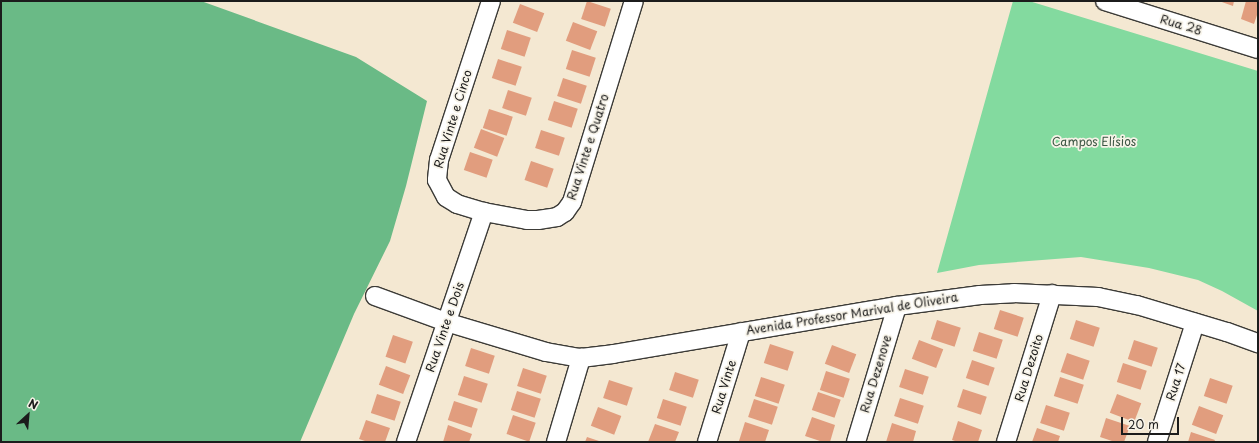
<!DOCTYPE html>
<meta charset="utf-8">
<style>
body{margin:0}
#map{position:relative;width:1259px;height:443px;overflow:hidden;background:#f4e8d2;font-family:"Playpen Sans",sans-serif}
div>[style]{position:absolute}
[style*='--x']{left:calc(var(--x)*1px);top:calc(var(--y)*1px);width:calc(var(--w)*1px);rotate:calc(var(--a)*1deg)}
.green>*{inset:0;background:#83da9f}
.forest>*{inset:0;background:#6aba86}
.building>*{inset:0;background:#e19d7e;transform-origin:0 0}
.roads{filter:drop-shadow(1px 0 #3c3b37) drop-shadow(-1px 0 #3c3b37) drop-shadow(0 1px #3c3b37) drop-shadow(0 -1px #3c3b37)}
.minor>*{height:18px;margin:-9px;padding:0 9px;transform-origin:9px;border-radius:9px;background:#fff}
span{translate:-50% -50%;white-space:nowrap;text-align:center;line-height:1.15;-webkit-text-stroke:3.5px #f7f3e8;paint-order:stroke}
.street-label{font-size:12px;color:#1c1c1c}
.park-label{font-size:12px;color:#3b5543}
.frame{position:absolute;inset:0;border:2px solid #1c1c1c;pointer-events:none}
.north{position:absolute;left:8px;top:395px;width:40px;height:40px;-webkit-text-stroke:3px #f7f3e8;paint-order:stroke;rotate:26deg;font-size:11px;font-weight:700;line-height:16px;text-align:center;color:#1c1c1c}
.north::after{content:'';display:block;margin:auto;width:14px;height:18px;background:#1c1c1c;clip-path:polygon(50% 0,100% 100%,50% 72%,0 100%)}
.scale{position:absolute;left:1121px;top:417px;width:58px;height:18px;box-sizing:border-box;border:2px solid #1c1c1c;border-top:0;padding-left:5px;font-size:12px;line-height:14px;white-space:nowrap;color:#1c1c1c;-webkit-text-stroke:3px #f7f3e8;paint-order:stroke}
</style>
<div id="map">
<div class="green">
<i style="clip-path:polygon(1013px 1px,1029px 1px,1258px 71px,1258px 311px,1222px 291px,1198px 280px,1149px 268px,1081px 257px,979px 265px,937px 273px)"></i>
</div>
<div class="forest">
<i style="clip-path:polygon(1px 1px,201px 1px,356px 57px,427px 101px,406px 186px,390px 241px,354px 314px,300px 442px,1px 442px)"></i>
</div>
<div class="building">
<i style="left:587px;top:1px;width:25px;height:19px;rotate:18deg"></i>
<i style="clip-path:polygon(1219px 1px,1234px 1px,1233px 6px)"></i>
<i style="clip-path:polygon(1246px 1px,1258px 1px,1258px 12px,1254px 24px,1241px 19px)"></i>
<i style="left:520px;top:4px;width:26px;height:20px;rotate:21deg"></i>
<i style="left:573px;top:22px;width:26px;height:20px;rotate:21deg"></i>
<i style="left:507px;top:30px;width:25px;height:20px;rotate:18deg"></i>
<i style="left:572px;top:50px;width:25px;height:20px;rotate:18deg"></i>
<i style="left:498px;top:59px;width:25px;height:20px;rotate:18deg"></i>
<i style="left:563px;top:78px;width:25px;height:19px;rotate:18deg"></i>
<i style="left:508px;top:90px;width:25px;height:19px;rotate:18deg"></i>
<i style="left:554px;top:101px;width:25px;height:20px;rotate:18deg"></i>
<i style="left:489px;top:109px;width:25px;height:20px;rotate:18deg"></i>
<i style="left:481px;top:129px;width:25px;height:20px;rotate:21deg"></i>
<i style="left:541px;top:130px;width:25px;height:19px;rotate:18deg"></i>
<i style="left:470px;top:152px;width:24px;height:19px;rotate:19deg"></i>
<i style="left:531px;top:161px;width:24px;height:20px;rotate:19deg"></i>
<i style="left:1000px;top:310px;width:25px;height:20px;rotate:18deg"></i>
<i style="left:937px;top:320px;width:25px;height:20px;rotate:18deg"></i>
<i style="left:1076px;top:320px;width:25px;height:20px;rotate:18deg"></i>
<i style="left:979px;top:332px;width:25px;height:20px;rotate:18deg"></i>
<i style="left:393px;top:335px;width:21px;height:23px;rotate:19deg"></i>
<i style="left:919px;top:340px;width:26px;height:20px;rotate:21deg"></i>
<i style="left:1134px;top:340px;width:25px;height:20px;rotate:18deg"></i>
<i style="left:770px;top:344px;width:25px;height:20px;rotate:18deg"></i>
<i style="left:832px;top:345px;width:26px;height:20px;rotate:21deg"></i>
<i style="left:471px;top:348px;width:25px;height:19px;rotate:18deg"></i>
<i style="left:1067px;top:353px;width:24px;height:20px;rotate:19deg"></i>
<i style="left:972px;top:360px;width:24px;height:19px;rotate:19deg"></i>
<i style="left:1123px;top:363px;width:25px;height:20px;rotate:18deg"></i>
<i style="left:386px;top:366px;width:26px;height:20px;rotate:21deg"></i>
<i style="left:523px;top:368px;width:25px;height:19px;rotate:18deg"></i>
<i style="left:905px;top:369px;width:25px;height:19px;rotate:18deg"></i>
<i style="left:826px;top:371px;width:25px;height:20px;rotate:18deg"></i>
<i style="left:675px;top:372px;width:25px;height:19px;rotate:18deg"></i>
<i style="left:464px;top:376px;width:25px;height:20px;rotate:18deg"></i>
<i style="left:761px;top:377px;width:25px;height:20px;rotate:18deg"></i>
<i style="left:1060px;top:377px;width:25px;height:20px;rotate:18deg"></i>
<i style="left:1210px;top:378px;width:24px;height:19px;rotate:19deg"></i>
<i style="left:609px;top:380px;width:25px;height:19px;rotate:18deg"></i>
<i style="left:963px;top:389px;width:25px;height:19px;rotate:18deg"></i>
<i style="left:517px;top:391px;width:25px;height:20px;rotate:18deg"></i>
<i style="left:818px;top:392px;width:24px;height:19px;rotate:19deg"></i>
<i style="left:377px;top:394px;width:25px;height:20px;rotate:18deg"></i>
<i style="left:1117px;top:394px;width:26px;height:20px;rotate:21deg"></i>
<i style="left:900px;top:398px;width:25px;height:19px;rotate:18deg"></i>
<i style="left:663px;top:399px;width:25px;height:20px;rotate:18deg"></i>
<i style="left:754px;top:399px;width:25px;height:19px;rotate:18deg"></i>
<i style="left:454px;top:401px;width:25px;height:20px;rotate:18deg"></i>
<i style="left:1046px;top:405px;width:25px;height:19px;rotate:18deg"></i>
<i style="left:1199px;top:406px;width:26px;height:20px;rotate:21deg"></i>
<i style="left:598px;top:407px;width:25px;height:20px;rotate:21deg"></i>
<i style="left:513px;top:415px;width:24px;height:20px;rotate:19deg"></i>
<i style="clip-path:polygon(812px 417px,835px 425px,830px 442px,823px 442px,805px 436px)"></i>
<i style="clip-path:polygon(1106px 418px,1130px 426px,1124px 442px,1115px 442px,1100px 437px)"></i>
<i style="clip-path:polygon(366px 420px,390px 428px,385px 442px,368px 442px,359px 439px)"></i>
<i style="clip-path:polygon(958px 421px,982px 430px,978px 442px,958px 442px,952px 440px)"></i>
<i style="clip-path:polygon(745px 422px,769px 430px,765px 442px,739px 441px)"></i>
<i style="clip-path:polygon(892px 423px,916px 431px,913px 442px,886px 442px)"></i>
<i style="clip-path:polygon(655px 424px,679px 432px,675px 442px,648px 442px)"></i>
<i style="clip-path:polygon(448px 425px,472px 434px,469px 442px,443px 442px)"></i>
<i style="clip-path:polygon(1037px 428px,1060px 436px,1058px 442px,1032px 442px)"></i>
<i style="clip-path:polygon(1191px 432px,1215px 440px,1214px 442px,1188px 442px)"></i>
<i style="clip-path:polygon(587px 437px,602px 442px,585px 442px)"></i>
</div>
<div class="roads">
<div class="minor">
<i style="--x:491;--y:1;--w:167;--a:108.1"></i>
<i style="--x:439;--y:160;--w:20;--a:96"></i>
<i style="--x:437;--y:180;--w:19;--a:62"></i>
<i style="--x:446;--y:197;--w:13;--a:32"></i>
<i style="--x:457;--y:204;--w:28;--a:17"></i>
<i style="--x:484;--y:212;--w:44;--a:10.5"></i>
<i style="--x:527;--y:220;--w:11;--a:0"></i>
<i style="--x:538;--y:220;--w:19;--a:-9"></i>
<i style="--x:557;--y:217;--w:9;--a:-32"></i>
<i style="--x:565;--y:212;--w:12;--a:-55"></i>
<i style="--x:572;--y:202;--w:210;--a:-72.9"></i>
<i style="--x:1105;--y:1;--w:160;--a:17.4"></i>
<i style="--x:375;--y:296;--w:76;--a:20.1"></i>
<i style="--x:446;--y:322;--w:104;--a:16.7"></i>
<i style="--x:546;--y:352;--w:36;--a:10"></i>
<i style="--x:581;--y:358;--w:32;--a:-7"></i>
<i style="--x:613;--y:354;--w:288;--a:-9.6"></i>
<i style="--x:897;--y:306;--w:84;--a:-7.5"></i>
<i style="--x:980;--y:295;--w:34;--a:-3"></i>
<i style="--x:1014;--y:293;--w:84;--a:2.7"></i>
<i style="--x:1098;--y:297;--w:40;--a:12"></i>
<i style="--x:1137;--y:305;--w:94;--a:16.7"></i>
<i style="--x:1227;--y:332;--w:33;--a:20"></i>
<i style="--x:406;--y:442;--w:243;--a:-71.3"></i>
<i style="--x:556;--y:442;--w:88;--a:-73.4"></i>
<i style="--x:707;--y:442;--w:115;--a:-72.8"></i>
<i style="--x:856;--y:442;--w:142;--a:-73.2"></i>
<i style="--x:1006;--y:442;--w:155;--a:-72.7"></i>
<i style="--x:1157;--y:442;--w:125;--a:-72.3"></i>
</div>
</div>
<div class="street-label">
<span style="left:1181px;top:25px;rotate:17deg">Rua 28</span>
<span style="left:453px;top:119px;rotate:-73deg">Rua Vinte e Cinco</span>
<span style="left:588px;top:147px;rotate:-72deg">Rua Vinte e Quatro</span>
<span style="left:852px;top:314px;rotate:-9deg">Avenida Professor Marival de Oliveira</span>
<span style="left:445px;top:327px;rotate:-71deg">Rua Vinte e Dois</span>
<span style="left:1029px;top:368px;rotate:-73deg">Rua Dezoito</span>
<span style="left:876px;top:374px;rotate:-73deg">Rua Dezenove</span>
<span style="left:1176px;top:382px;rotate:-72deg">Rua 17</span>
<span style="left:724px;top:387px;rotate:-73deg">Rua Vinte</span>
</div>
<div class="park-label">
<span style="left:1094px;top:142px">Campos Elísios</span>
</div>
<div class="frame"></div>
<div class="north">N</div>
<div class="scale">20 m</div>
</div>
